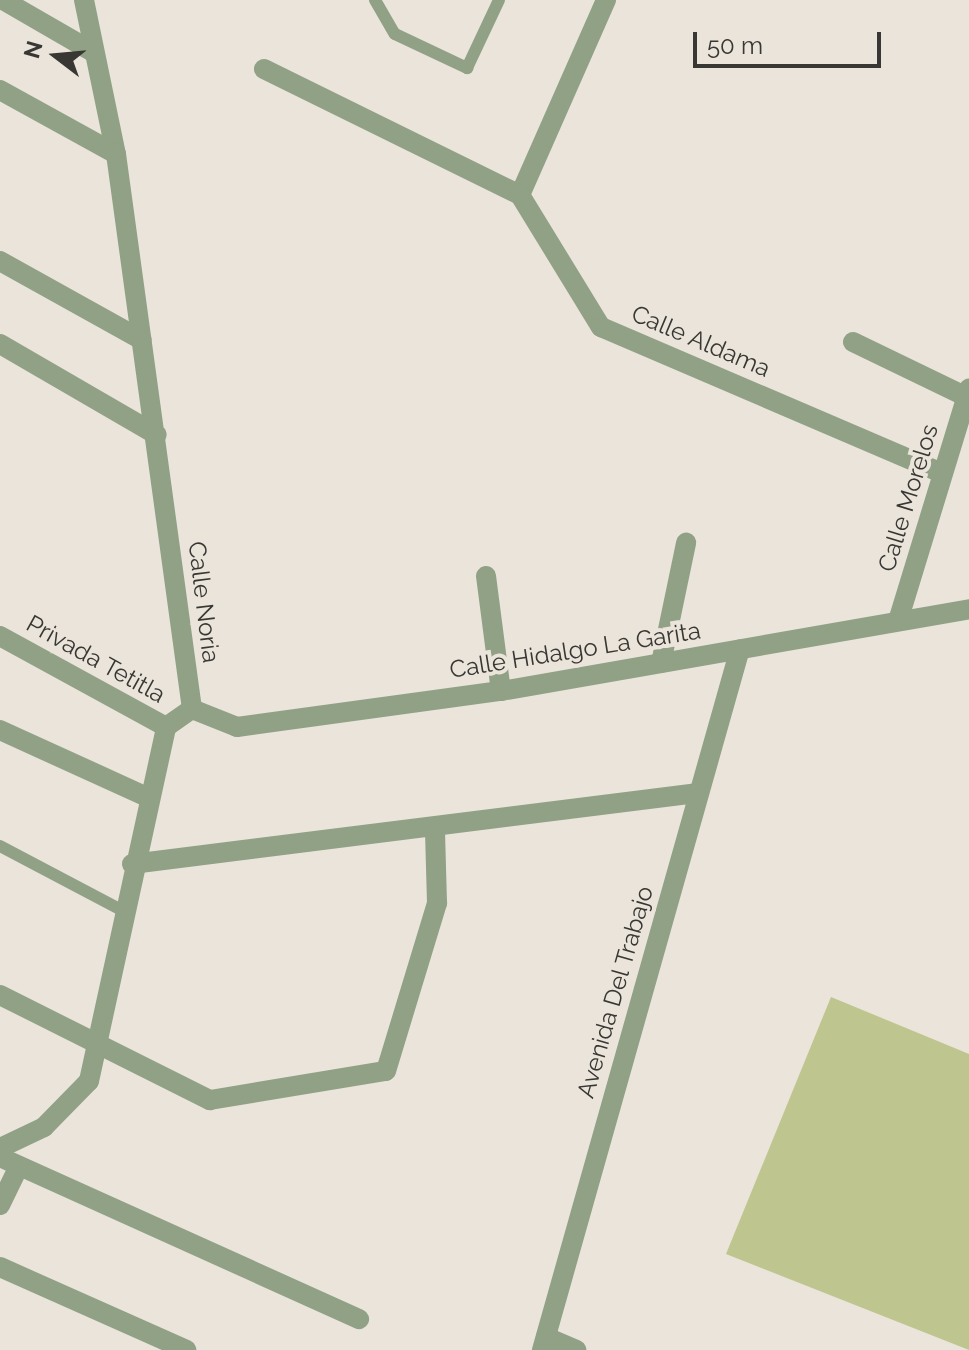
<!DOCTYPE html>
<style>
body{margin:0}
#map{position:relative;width:969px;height:1350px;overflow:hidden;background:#eae4db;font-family:Raleway,sans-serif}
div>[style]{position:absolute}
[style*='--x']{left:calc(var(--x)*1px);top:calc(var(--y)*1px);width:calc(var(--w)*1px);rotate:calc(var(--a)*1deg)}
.green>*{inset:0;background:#bfc58e}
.service>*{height:12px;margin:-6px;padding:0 6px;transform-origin:6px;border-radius:6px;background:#90a185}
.minor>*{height:20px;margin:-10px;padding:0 10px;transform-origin:10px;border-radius:10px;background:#90a185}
span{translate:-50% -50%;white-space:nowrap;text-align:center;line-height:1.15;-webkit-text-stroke:8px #eae4db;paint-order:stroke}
.street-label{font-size:24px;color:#393733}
.north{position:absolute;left:16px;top:16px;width:80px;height:80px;-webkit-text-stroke:6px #eae4db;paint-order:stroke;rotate:286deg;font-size:22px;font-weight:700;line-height:32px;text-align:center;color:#393733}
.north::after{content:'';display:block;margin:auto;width:28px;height:36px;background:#393733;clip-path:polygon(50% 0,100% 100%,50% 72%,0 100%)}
.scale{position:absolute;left:693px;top:32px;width:188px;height:36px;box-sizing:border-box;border:4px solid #393733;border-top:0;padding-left:10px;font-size:24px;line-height:28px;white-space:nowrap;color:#393733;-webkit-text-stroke:6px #eae4db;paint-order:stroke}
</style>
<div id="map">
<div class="green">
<i style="clip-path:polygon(831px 997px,969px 1054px,969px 1350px,726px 1254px)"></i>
</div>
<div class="service">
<i style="--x:375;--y:0;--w:39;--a:60"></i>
<i style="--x:395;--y:34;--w:80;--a:25.3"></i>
<i style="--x:467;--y:68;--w:75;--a:-64.8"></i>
<i style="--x:0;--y:846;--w:141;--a:27.8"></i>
</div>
<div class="minor">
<i style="--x:3;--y:0;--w:104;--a:30"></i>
<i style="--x:84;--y:0;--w:157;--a:78.3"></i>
<i style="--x:116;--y:154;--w:560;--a:82.2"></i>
<i style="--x:606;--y:0;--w:213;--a:113.8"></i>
<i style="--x:520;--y:195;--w:155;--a:58.5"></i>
<i style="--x:601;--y:327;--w:370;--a:23.2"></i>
<i style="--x:264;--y:69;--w:285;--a:26.2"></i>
<i style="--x:0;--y:90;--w:132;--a:28.9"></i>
<i style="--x:0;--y:261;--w:162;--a:29.1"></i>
<i style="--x:853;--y:342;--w:127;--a:25.8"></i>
<i style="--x:0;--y:344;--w:181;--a:30.1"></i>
<i style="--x:486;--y:576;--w:116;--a:82.6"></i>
<i style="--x:898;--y:621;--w:243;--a:-73"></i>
<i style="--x:0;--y:636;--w:189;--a:28.7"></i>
<i style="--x:661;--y:663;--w:123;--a:-78.2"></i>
<i style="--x:192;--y:709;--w:48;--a:21.8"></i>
<i style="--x:237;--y:727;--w:266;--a:-7.8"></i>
<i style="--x:501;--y:691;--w:475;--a:-9.9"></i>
<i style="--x:0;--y:730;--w:164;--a:24.5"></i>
<i style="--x:132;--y:864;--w:569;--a:-7.16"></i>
<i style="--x:0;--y:995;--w:235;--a:26.6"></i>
<i style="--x:210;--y:1100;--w:178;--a:-9.4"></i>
<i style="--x:386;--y:1071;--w:176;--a:-73.1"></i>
<i style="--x:437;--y:903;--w:73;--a:-91.6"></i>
<i style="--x:0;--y:1148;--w:49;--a:-25.5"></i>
<i style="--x:44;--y:1127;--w:64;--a:-45.6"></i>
<i style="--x:89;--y:1081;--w:362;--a:-77.7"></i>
<i style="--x:166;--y:727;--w:32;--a:-35"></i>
<i style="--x:0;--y:1157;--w:394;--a:24.3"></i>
<i style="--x:0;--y:1205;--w:43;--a:-64"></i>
<i style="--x:0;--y:1267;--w:204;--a:24"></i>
<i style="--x:546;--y:1337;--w:33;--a:23"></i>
<i style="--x:542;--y:1350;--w:728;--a:-74.23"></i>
</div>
<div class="street-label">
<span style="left:701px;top:341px;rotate:23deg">Calle Aldama</span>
<span style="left:908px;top:498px;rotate:-73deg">Calle Morelos</span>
<span style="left:204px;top:602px;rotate:83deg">Calle Noria</span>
<span style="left:575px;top:650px;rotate:-9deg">Calle Hidalgo La Garita</span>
<span style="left:96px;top:659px;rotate:29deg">Privada Tetitla</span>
<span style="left:615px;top:992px;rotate:-74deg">Avenida Del Trabajo</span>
</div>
<div class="north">N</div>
<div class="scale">50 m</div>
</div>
